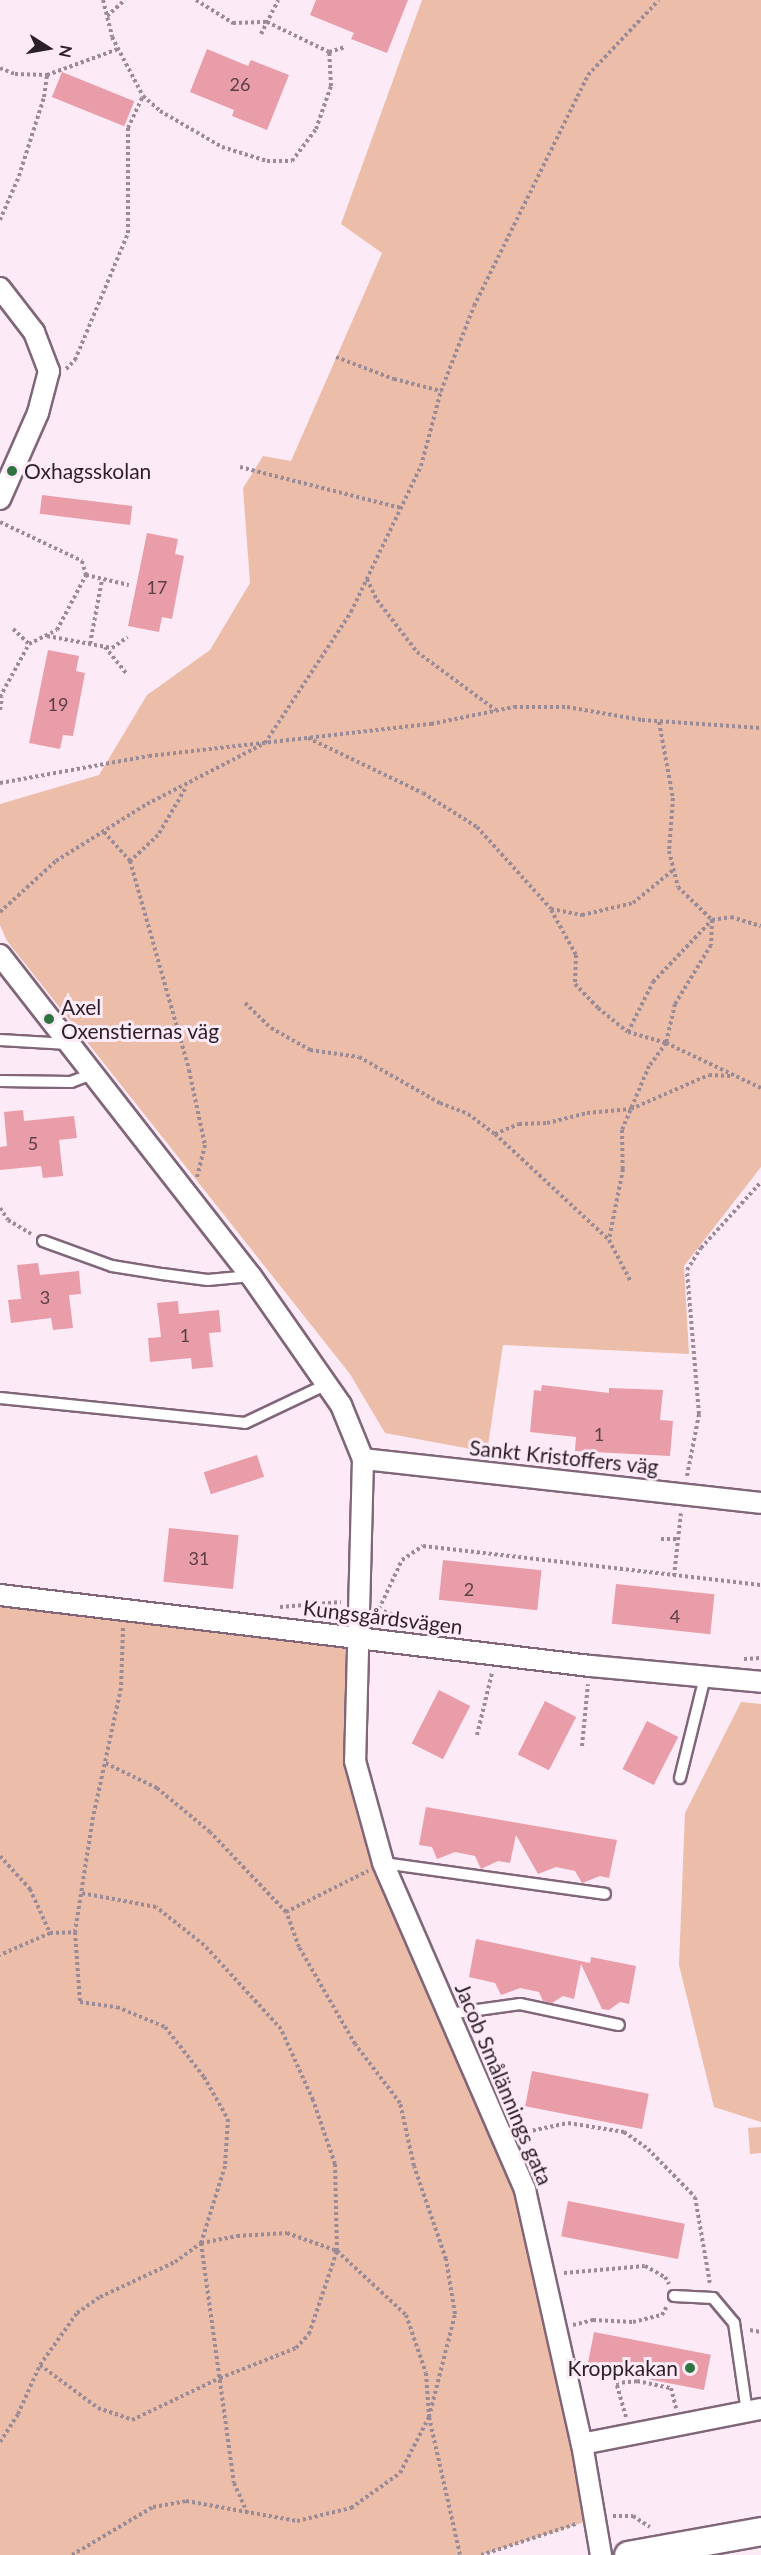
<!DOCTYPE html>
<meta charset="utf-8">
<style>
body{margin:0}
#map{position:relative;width:761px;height:2555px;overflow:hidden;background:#fceaf7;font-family:Lato,sans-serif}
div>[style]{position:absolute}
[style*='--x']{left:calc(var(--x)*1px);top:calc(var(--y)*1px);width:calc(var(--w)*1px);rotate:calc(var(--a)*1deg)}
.green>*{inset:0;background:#ecbea9}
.building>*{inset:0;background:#e99da8;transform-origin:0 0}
.path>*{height:4px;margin-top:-2px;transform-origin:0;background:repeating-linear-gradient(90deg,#9a8b96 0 3px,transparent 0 6px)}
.roads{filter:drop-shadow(2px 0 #81667a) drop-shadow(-2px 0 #81667a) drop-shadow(0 2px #81667a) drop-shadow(0 -2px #81667a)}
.service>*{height:10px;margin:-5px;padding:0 5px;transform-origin:5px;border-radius:5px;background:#fff}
.minor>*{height:20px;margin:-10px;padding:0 10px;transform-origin:10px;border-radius:10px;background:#fff}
.secondary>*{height:27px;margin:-13.5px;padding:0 13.5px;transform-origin:13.5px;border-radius:13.5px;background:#fff}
.dots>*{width:16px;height:16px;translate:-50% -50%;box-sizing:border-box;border:3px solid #fceaf7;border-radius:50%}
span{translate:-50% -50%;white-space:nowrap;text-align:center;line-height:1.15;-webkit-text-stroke:6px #fceaf7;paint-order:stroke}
.number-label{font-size:18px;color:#5a3e48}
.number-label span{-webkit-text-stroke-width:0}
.poi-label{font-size:21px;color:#2b1f28}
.left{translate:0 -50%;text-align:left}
.right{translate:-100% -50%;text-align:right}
.street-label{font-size:21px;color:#2b1f28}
.north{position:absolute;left:18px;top:18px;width:60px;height:60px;-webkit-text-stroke:4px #fceaf7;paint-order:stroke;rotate:101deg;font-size:16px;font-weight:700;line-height:24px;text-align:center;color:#2b1f28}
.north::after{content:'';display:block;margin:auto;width:21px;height:27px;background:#2b1f28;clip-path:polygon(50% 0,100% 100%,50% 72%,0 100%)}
</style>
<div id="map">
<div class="green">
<i style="clip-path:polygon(422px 0,761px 0,761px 1167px,684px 1266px,689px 1354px,503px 1345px,487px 1452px,385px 1433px,350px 1374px,7px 941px,0 925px,0 804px,99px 775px,147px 695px,210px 650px,250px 583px,243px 488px,263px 456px,291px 461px,382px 253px,341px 224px)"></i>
<i style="clip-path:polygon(0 1595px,356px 1639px,355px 1761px,373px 1835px,525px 2190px,594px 2519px,481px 2555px,0 2555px)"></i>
<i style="clip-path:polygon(741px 1702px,761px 1704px,761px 2122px,714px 2107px,679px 1965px,685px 1813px)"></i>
<i style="clip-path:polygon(761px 2127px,761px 2153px,750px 2154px,748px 2128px)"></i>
</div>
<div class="building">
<i style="clip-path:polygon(316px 0,408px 0,387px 53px,351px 39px,354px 33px,310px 15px)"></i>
<i style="clip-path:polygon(207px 49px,248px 66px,251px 60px,289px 75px,267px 130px,232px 116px,234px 110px,190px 92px)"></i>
<i style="left:62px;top:72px;width:78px;height:27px;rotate:22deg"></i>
<i style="left:42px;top:495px;width:91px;height:19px;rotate:7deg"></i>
<i style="clip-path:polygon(147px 533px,178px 539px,175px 554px,184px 556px,172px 619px,162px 617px,159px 632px,128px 626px)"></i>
<i style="clip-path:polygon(48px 650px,79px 656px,76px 671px,85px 673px,73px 736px,63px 735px,60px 749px,29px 743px)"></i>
<i style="clip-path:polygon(23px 1110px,24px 1121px,74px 1116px,77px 1138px,59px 1140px,63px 1176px,43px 1178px,41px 1166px,0 1170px,0 1147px,7px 1146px,4px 1112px)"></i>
<i style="clip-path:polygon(38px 1263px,40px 1275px,79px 1271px,81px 1294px,69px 1295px,73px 1328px,53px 1330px,51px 1318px,11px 1323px,8px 1300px,21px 1299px,17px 1265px)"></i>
<i style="clip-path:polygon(178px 1301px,179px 1314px,219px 1310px,221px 1332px,209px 1333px,213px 1367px,192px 1369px,191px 1358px,150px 1362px,148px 1338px,161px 1337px,157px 1303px)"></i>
<i style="clip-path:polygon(542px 1385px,609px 1393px,609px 1388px,663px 1390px,660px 1420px,673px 1421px,670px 1456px,575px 1451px,576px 1437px,530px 1432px,534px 1390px,541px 1391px)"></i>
<i style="left:257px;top:1455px;width:23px;height:56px;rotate:72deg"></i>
<i style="left:169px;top:1528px;width:70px;height:54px;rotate:6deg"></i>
<i style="left:443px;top:1560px;width:99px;height:40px;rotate:6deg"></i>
<i style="left:616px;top:1584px;width:99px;height:40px;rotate:6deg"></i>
<i style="left:439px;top:1690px;width:35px;height:60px;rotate:27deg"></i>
<i style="left:545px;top:1701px;width:35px;height:60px;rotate:27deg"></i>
<i style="left:647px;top:1721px;width:35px;height:54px;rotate:27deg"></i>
<i style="clip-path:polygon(426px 1807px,617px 1840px,609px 1878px,600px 1876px,582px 1883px,575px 1871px,556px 1867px,538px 1874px,516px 1835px,510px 1863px,498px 1861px,481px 1869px,475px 1856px,455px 1852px,437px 1859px,432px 1847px,419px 1845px)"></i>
<i style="clip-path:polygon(476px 1939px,590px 1963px,591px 1957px,636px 1966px,629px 2004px,620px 2002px,609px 2010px,602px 2009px,581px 1964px,574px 1999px,563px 1996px,552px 2003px,543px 2001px,539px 1992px,520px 1988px,501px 1995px,495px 1983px,469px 1977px)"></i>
<i style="left:532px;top:2071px;width:119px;height:36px;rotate:11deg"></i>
<i style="left:568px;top:2201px;width:119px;height:36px;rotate:11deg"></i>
<i style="left:594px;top:2332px;width:119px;height:36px;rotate:11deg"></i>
</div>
<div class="path">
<i style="--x:103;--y:0;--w:38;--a:76"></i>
<i style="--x:112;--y:37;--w:67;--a:62.3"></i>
<i style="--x:143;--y:96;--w:23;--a:41"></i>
<i style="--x:160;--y:111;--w:72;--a:30.1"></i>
<i style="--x:222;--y:147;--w:47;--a:17.3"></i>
<i style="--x:267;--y:161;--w:25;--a:0"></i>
<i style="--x:292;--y:161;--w:40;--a:-53"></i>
<i style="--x:316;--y:129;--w:46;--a:-70.8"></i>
<i style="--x:331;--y:86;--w:34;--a:-93"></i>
<i style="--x:196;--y:0;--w:44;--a:31.9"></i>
<i style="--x:233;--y:23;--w:34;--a:-2"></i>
<i style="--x:267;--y:22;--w:69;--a:25.8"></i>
<i style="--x:329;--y:52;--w:17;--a:-17"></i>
<i style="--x:107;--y:16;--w:24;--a:-42"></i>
<i style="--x:261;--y:34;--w:38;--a:-63"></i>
<i style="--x:0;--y:68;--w:16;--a:22"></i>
<i style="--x:15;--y:74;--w:32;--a:2"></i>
<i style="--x:47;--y:75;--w:76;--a:-20.1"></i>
<i style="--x:0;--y:220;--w:48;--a:-66.6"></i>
<i style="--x:19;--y:176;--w:83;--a:-72.4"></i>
<i style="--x:44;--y:97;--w:22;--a:-82"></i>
<i style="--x:336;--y:357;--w:62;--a:20.8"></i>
<i style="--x:394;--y:379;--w:49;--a:14.3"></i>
<i style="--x:66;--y:369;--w:13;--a:-45"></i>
<i style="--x:75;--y:360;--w:138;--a:-67.3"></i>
<i style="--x:128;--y:233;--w:105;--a:-90"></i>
<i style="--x:128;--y:128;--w:35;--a:-65"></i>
<i style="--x:240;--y:467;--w:166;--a:14.3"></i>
<i style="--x:0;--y:522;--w:91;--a:25.4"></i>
<i style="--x:82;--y:561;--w:15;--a:74"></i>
<i style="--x:86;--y:575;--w:44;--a:13.1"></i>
<i style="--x:367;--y:579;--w:23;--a:65"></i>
<i style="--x:377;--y:600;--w:66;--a:52.4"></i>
<i style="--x:417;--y:652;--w:98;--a:36.3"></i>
<i style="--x:13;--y:629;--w:22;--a:43"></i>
<i style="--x:29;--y:644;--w:31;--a:-27"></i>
<i style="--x:57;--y:630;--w:62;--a:-62.2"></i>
<i style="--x:47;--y:636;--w:66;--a:10.5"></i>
<i style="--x:112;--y:648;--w:19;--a:-35"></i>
<i style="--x:90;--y:644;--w:65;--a:-79.4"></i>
<i style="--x:105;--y:647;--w:35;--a:51"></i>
<i style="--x:0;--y:697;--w:60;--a:-61.3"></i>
<i style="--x:0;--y:710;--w:13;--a:-81"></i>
<i style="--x:659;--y:722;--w:77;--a:79.6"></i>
<i style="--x:673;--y:798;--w:53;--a:94.3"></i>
<i style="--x:669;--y:851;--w:37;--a:76"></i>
<i style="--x:678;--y:887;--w:47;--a:44.1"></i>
<i style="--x:712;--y:920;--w:19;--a:-9"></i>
<i style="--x:731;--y:917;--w:31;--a:17"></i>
<i style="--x:308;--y:738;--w:127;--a:25.6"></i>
<i style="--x:423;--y:793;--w:64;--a:32.2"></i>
<i style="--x:477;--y:827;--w:110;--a:47.9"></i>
<i style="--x:551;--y:909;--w:32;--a:11"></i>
<i style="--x:582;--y:915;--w:52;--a:-13.2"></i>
<i style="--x:633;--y:903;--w:52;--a:-39.5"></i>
<i style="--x:0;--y:783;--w:151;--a:-10.3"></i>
<i style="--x:149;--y:756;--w:284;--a:-6.5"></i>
<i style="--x:431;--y:724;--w:85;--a:-11.6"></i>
<i style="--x:514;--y:707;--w:53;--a:0"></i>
<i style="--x:567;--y:707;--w:76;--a:9.8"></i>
<i style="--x:642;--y:720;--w:119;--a:3.8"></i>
<i style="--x:185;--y:789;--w:53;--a:120.4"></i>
<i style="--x:158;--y:835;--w:38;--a:137"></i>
<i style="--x:130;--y:861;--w:217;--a:74.2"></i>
<i style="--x:189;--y:1070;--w:77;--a:78"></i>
<i style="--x:205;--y:1145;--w:33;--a:104"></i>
<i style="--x:104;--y:832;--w:39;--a:48"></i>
<i style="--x:551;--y:910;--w:51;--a:60.9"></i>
<i style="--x:576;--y:955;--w:29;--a:92"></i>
<i style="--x:575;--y:984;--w:33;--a:46"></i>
<i style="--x:598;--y:1008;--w:38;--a:39"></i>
<i style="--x:628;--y:1032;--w:40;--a:16"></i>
<i style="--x:666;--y:1043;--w:105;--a:25.3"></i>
<i style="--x:0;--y:912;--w:76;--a:-42.3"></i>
<i style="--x:56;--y:861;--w:107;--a:-32.1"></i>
<i style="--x:147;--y:804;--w:133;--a:-27.3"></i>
<i style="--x:265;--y:743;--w:157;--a:-56.7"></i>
<i style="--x:351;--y:612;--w:162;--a:-64.4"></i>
<i style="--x:421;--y:466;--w:78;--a:-75.1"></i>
<i style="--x:441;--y:391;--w:91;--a:-68.8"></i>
<i style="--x:474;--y:306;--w:258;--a:-63.7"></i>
<i style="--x:588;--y:75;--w:103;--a:-46.6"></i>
<i style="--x:245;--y:1003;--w:36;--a:44"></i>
<i style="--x:271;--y:1028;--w:45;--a:29.4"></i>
<i style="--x:310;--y:1050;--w:49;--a:8.1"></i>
<i style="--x:359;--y:1057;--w:93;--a:29.6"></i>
<i style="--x:440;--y:1103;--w:30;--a:21"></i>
<i style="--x:468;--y:1114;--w:34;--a:37"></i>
<i style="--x:495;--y:1134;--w:156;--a:42.9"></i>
<i style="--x:628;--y:1032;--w:56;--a:-63.4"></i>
<i style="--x:653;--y:982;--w:86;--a:-46.4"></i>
<i style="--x:712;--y:920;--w:25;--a:92"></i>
<i style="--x:711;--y:945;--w:69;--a:121.4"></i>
<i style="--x:675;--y:1004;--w:40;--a:103"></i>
<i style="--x:666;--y:1043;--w:29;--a:126"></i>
<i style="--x:649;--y:1066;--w:69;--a:112.9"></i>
<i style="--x:622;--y:1130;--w:39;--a:89"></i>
<i style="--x:623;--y:1169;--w:72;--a:101.2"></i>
<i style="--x:609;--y:1240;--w:47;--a:62.4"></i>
<i style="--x:495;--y:1134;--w:26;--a:-23"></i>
<i style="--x:519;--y:1124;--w:28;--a:-2"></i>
<i style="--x:547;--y:1123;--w:41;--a:-14"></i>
<i style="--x:587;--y:1113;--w:44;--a:-5.2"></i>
<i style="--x:631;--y:1109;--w:85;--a:-23.6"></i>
<i style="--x:709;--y:1075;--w:21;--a:3"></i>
<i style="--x:0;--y:1208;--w:14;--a:56"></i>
<i style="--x:8;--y:1220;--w:27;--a:31"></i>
<i style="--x:687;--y:1476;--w:63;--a:-79"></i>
<i style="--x:699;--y:1414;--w:144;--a:-94.8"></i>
<i style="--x:687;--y:1270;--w:26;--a:-58"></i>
<i style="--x:701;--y:1248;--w:89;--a:-47.7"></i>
<i style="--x:661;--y:1539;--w:17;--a:0"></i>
<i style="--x:674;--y:1576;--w:63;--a:-83.7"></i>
<i style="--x:280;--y:1607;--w:61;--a:-4.7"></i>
<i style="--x:378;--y:1609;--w:43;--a:20.6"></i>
<i style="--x:379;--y:1609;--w:54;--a:-64.9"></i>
<i style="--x:402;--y:1560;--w:25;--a:-34"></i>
<i style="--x:423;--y:1546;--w:340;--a:6.6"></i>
<i style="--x:123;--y:1628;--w:60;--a:91.9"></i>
<i style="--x:121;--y:1688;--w:132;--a:102.2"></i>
<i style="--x:93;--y:1817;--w:116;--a:98.9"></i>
<i style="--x:75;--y:1932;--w:70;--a:85.9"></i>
<i style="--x:80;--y:2002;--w:37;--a:8"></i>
<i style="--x:117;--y:2007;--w:52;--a:22.6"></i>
<i style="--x:165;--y:2027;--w:63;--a:52"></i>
<i style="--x:204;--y:2077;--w:48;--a:60.3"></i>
<i style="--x:228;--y:2119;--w:47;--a:93.7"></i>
<i style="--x:225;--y:2166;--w:81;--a:107.3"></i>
<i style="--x:201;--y:2243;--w:242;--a:82.2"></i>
<i style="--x:234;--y:2483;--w:35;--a:66"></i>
<i style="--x:744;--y:1659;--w:17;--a:-3"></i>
<i style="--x:477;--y:1735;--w:64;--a:-76.4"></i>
<i style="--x:582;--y:1746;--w:62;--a:-84.5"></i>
<i style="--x:0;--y:1856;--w:45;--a:47.7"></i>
<i style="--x:30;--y:1889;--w:48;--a:65.6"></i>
<i style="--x:50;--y:1933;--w:55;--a:156.3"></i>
<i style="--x:286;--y:1912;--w:92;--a:-26.6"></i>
<i style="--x:50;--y:1933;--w:25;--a:-2"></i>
<i style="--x:521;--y:2133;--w:48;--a:-12"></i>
<i style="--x:568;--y:2123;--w:57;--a:9.1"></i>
<i style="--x:624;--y:2132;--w:29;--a:35"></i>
<i style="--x:648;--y:2149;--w:67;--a:45.6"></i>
<i style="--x:695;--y:2197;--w:88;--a:80.2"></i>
<i style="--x:564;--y:2273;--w:81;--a:-4.9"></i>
<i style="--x:645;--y:2266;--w:23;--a:29"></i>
<i style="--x:665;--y:2277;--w:8;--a:60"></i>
<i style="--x:573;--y:2325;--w:21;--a:-14"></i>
<i style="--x:593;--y:2320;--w:40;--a:2.9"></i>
<i style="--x:633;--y:2322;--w:30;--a:-14"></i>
<i style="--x:662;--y:2315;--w:10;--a:-61"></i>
<i style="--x:750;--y:2330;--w:11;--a:10"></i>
<i style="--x:40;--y:2365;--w:72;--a:36.6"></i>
<i style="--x:98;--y:2408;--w:36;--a:19"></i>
<i style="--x:132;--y:2420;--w:98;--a:-25.5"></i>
<i style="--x:220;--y:2378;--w:82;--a:-21.5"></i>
<i style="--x:296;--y:2348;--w:19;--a:-47"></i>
<i style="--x:309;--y:2334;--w:88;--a:-71.4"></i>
<i style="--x:337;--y:2251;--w:87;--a:-91.3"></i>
<i style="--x:335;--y:2164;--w:68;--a:-109"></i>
<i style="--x:313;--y:2100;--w:78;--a:-114.3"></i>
<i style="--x:281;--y:2029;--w:114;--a:-132.5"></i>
<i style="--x:204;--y:1945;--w:61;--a:-141.6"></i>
<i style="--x:156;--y:1907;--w:76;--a:-169.4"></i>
<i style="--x:626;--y:2417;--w:35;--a:-106"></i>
<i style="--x:616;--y:2383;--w:21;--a:-5"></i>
<i style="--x:637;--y:2381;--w:35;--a:12"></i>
<i style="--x:671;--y:2388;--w:21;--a:76"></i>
<i style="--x:0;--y:2442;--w:33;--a:-57"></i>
<i style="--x:18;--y:2414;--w:54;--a:-65.8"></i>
<i style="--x:40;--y:2365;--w:64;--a:-54.6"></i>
<i style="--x:77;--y:2313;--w:28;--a:-35"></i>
<i style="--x:100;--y:2297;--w:83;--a:-25"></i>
<i style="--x:175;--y:2262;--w:32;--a:-36"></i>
<i style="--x:201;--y:2243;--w:37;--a:-11"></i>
<i style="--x:237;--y:2236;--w:50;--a:-3.4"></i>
<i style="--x:287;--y:2233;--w:53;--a:19.8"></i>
<i style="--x:337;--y:2251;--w:94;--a:42.8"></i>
<i style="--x:406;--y:2315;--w:61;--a:71"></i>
<i style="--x:426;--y:2373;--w:44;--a:86.1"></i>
<i style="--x:429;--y:2417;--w:141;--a:77.3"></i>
<i style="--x:613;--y:2516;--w:20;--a:0"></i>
<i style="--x:633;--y:2516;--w:20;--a:33"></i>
<i style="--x:72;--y:2555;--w:94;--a:-30.7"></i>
<i style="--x:153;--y:2507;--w:34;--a:-10"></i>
<i style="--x:186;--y:2501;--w:113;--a:10.2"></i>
<i style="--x:297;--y:2521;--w:56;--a:-13.5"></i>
<i style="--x:351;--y:2508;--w:60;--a:-35.5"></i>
<i style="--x:400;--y:2473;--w:63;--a:-62.6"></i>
<i style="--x:429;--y:2417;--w:106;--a:-75.8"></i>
<i style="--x:455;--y:2314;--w:56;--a:-99.3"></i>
<i style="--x:446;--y:2259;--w:98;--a:-109"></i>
<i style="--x:414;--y:2166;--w:65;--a:-102.5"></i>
<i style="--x:400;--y:2103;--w:74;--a:-127.3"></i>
<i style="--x:355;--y:2044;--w:112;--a:-120"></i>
<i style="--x:299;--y:1947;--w:37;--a:-110"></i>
<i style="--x:286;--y:1912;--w:110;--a:-133.5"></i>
<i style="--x:210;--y:1832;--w:69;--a:-140.3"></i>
<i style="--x:157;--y:1788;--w:60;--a:-154.3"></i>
<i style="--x:481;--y:2555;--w:100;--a:-18.1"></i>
</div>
<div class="roads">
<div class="service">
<i style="--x:0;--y:1040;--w:68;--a:3.4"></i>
<i style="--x:0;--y:1081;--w:71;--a:0.8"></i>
<i style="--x:71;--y:1082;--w:22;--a:-21"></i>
<i style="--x:43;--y:1241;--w:73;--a:19.9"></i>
<i style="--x:112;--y:1266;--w:51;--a:9.1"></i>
<i style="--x:162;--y:1274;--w:46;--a:7.4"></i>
<i style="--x:208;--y:1280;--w:43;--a:-5.3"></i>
<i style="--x:0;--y:1398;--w:246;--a:5.8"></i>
<i style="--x:245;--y:1423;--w:91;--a:-25.4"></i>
<i style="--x:680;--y:1778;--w:104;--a:-76.1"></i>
<i style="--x:383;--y:1863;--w:224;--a:7.9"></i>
<i style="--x:449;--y:2014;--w:72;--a:-8"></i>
<i style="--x:520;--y:2004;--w:101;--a:12"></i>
<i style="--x:674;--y:2296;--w:39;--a:3"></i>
<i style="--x:713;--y:2298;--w:33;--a:50"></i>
<i style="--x:734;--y:2323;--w:90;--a:81.7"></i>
</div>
<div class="minor">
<i style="--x:0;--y:288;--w:56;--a:52.3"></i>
<i style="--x:34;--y:332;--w:42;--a:69"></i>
<i style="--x:49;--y:371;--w:43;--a:104.7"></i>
<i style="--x:38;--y:413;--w:94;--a:113.8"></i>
<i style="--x:0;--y:955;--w:407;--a:52"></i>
<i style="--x:251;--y:1276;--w:157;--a:55.1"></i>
<i style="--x:341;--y:1405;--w:58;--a:67.8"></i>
<i style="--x:363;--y:1459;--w:302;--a:91.5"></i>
<i style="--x:355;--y:1761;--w:106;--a:74.6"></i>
<i style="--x:383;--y:1863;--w:357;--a:66.5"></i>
<i style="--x:525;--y:2190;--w:260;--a:77.4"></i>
<i style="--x:582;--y:2444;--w:113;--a:80.3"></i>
<i style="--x:363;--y:1459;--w:400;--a:6.3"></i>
<i style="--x:0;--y:1595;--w:594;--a:6.86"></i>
<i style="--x:590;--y:1666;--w:172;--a:5.3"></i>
<i style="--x:582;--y:2444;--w:182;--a:-11.1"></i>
</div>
<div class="secondary">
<i style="--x:628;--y:2555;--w:135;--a:-10.2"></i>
</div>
</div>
<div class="dots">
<i style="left:12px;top:471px;background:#2f733f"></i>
<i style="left:49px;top:1019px;background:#2f733f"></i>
<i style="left:690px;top:2368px;background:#2f733f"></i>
</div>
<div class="number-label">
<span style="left:240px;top:84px">26</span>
<span style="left:157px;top:587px">17</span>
<span style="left:58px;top:704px">19</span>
<span style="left:33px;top:1143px">5</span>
<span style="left:45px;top:1297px">3</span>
<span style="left:185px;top:1335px">1</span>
<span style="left:599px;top:1434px">1</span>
<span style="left:199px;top:1558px">31</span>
<span style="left:469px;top:1589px">2</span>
<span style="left:675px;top:1616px">4</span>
</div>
<div class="poi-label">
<span class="left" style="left:24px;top:471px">Oxhagsskolan</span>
<span class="left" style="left:61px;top:1019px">Axel<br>Oxenstiernas väg</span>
<span class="right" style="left:678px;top:2368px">Kroppkakan</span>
</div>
<div class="street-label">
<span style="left:564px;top:1457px;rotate:6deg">Sankt Kristoffers väg</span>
<span style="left:383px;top:1617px;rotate:7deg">Kungsgårdsvägen</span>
<span style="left:504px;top:2084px;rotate:67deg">Jacob Smålännings gata</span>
</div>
<div class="north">N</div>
</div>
